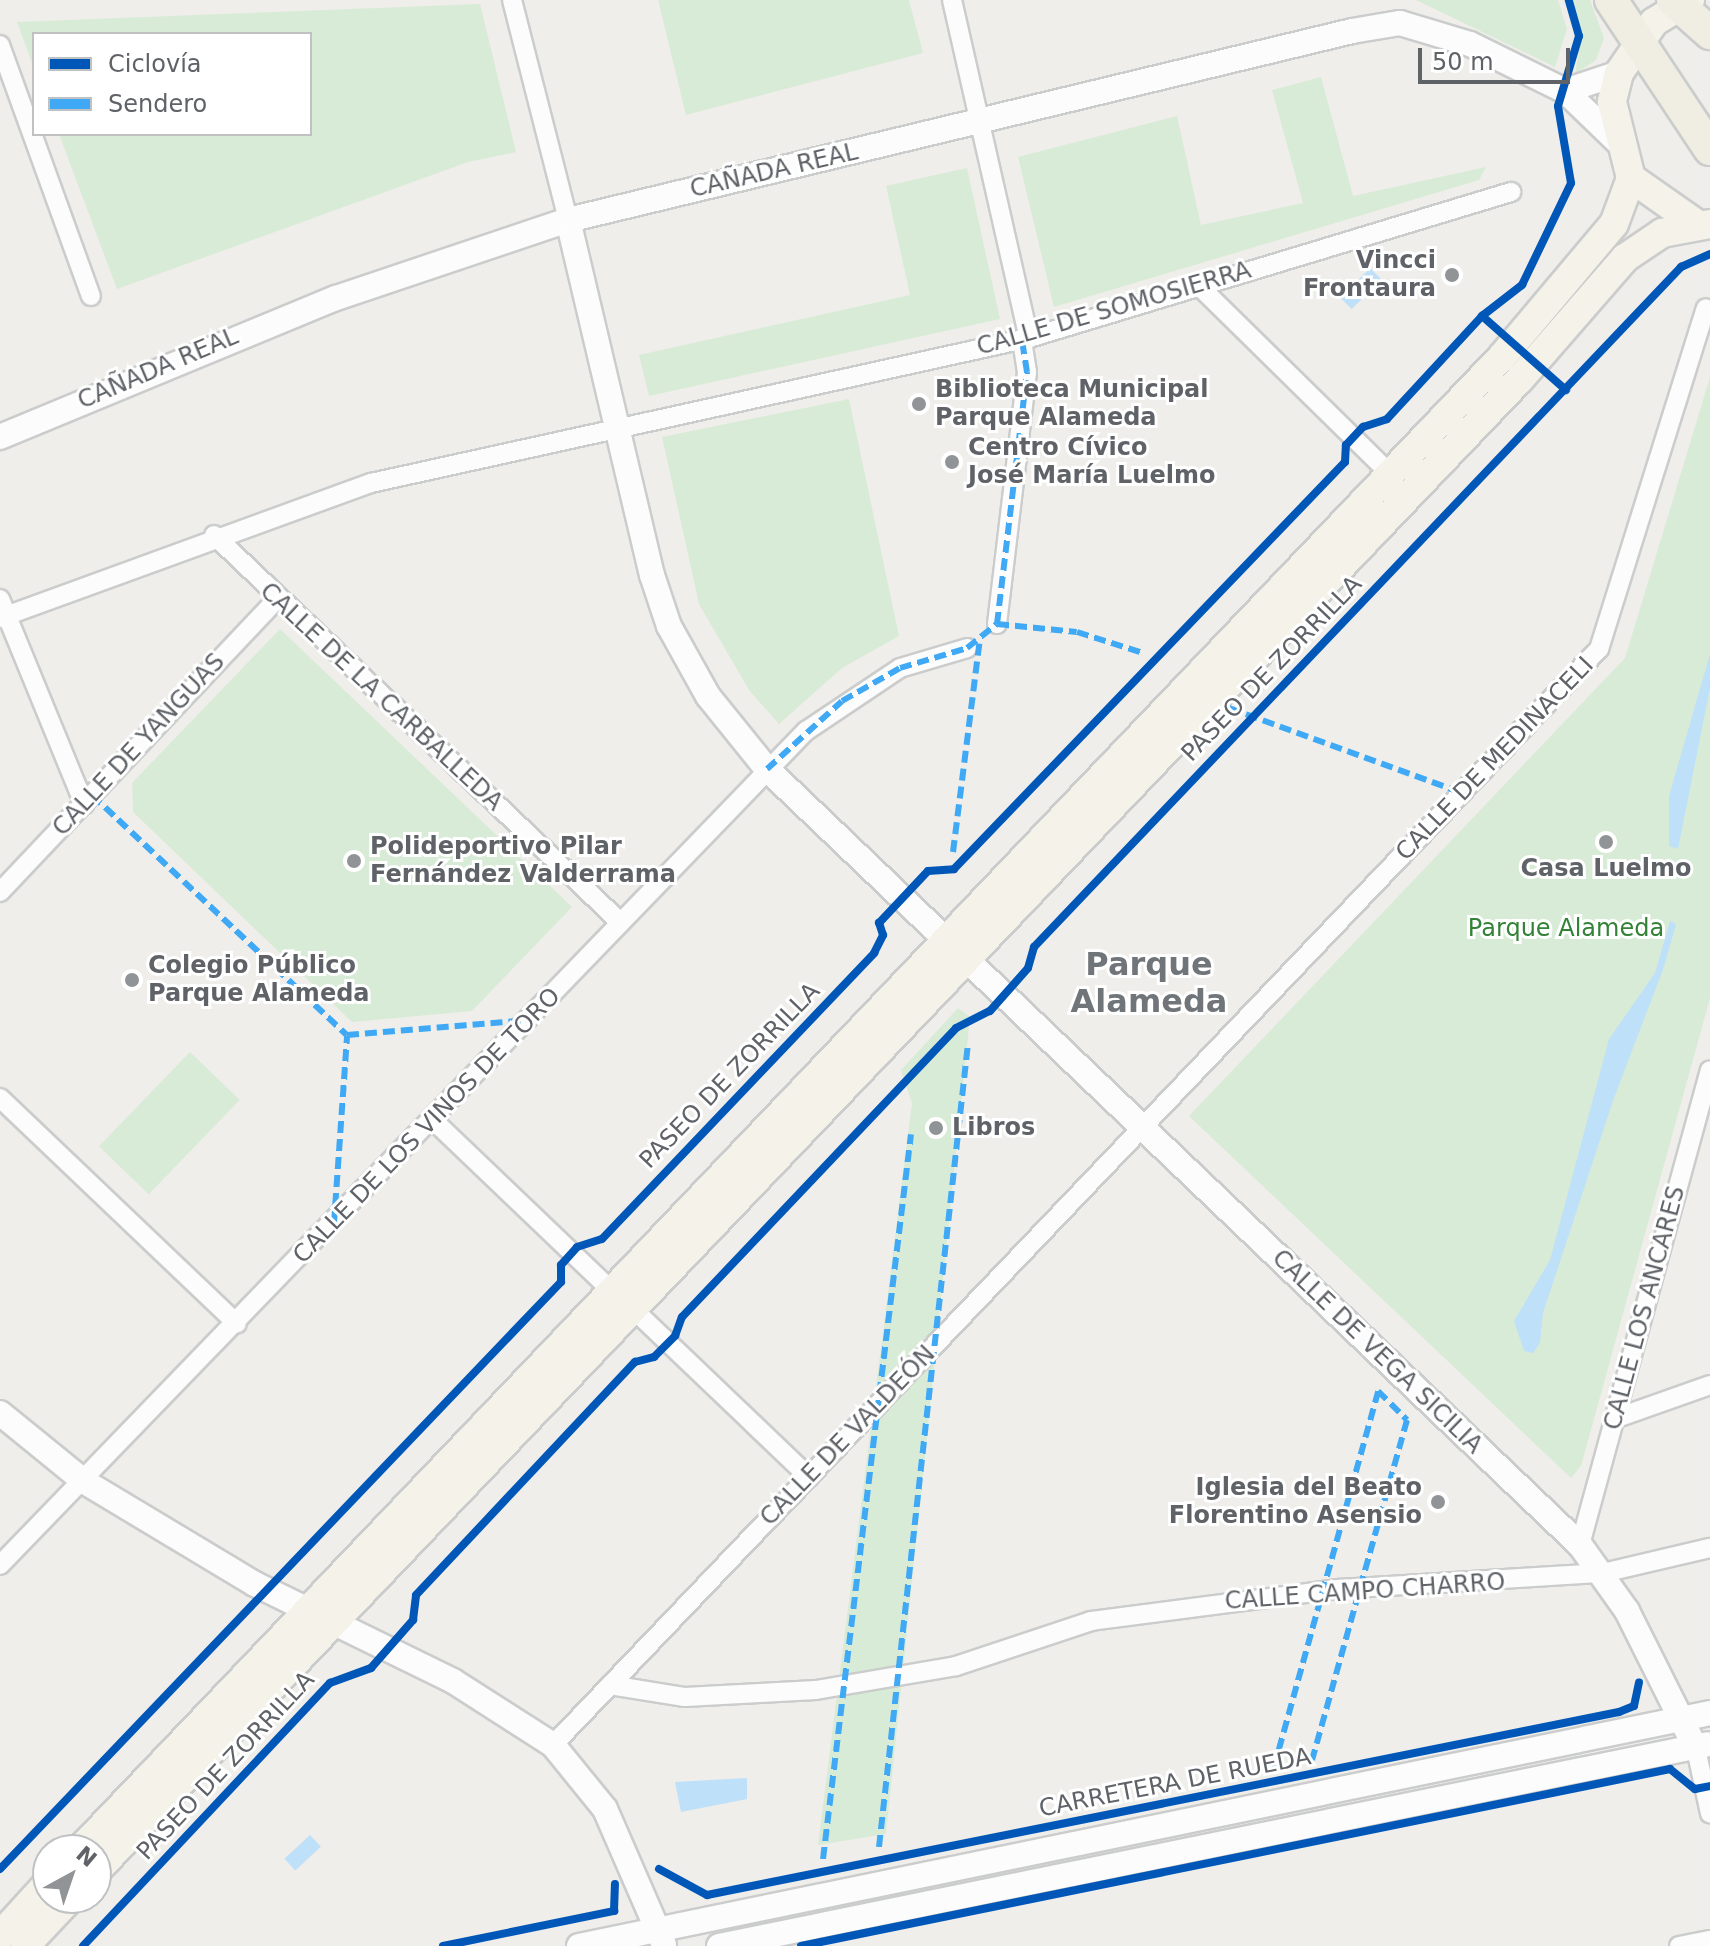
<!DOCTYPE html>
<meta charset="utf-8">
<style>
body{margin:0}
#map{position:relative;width:1710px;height:1946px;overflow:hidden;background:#efeeea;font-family:"DejaVu Sans",sans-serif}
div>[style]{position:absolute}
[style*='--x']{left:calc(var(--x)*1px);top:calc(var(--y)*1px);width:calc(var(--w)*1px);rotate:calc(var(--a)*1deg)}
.green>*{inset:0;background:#d8ebd6;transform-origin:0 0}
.water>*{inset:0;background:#bfe0f9;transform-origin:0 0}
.roads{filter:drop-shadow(2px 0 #cbcccc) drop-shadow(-2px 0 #cbcccc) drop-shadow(0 2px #cbcccc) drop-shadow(0 -2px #cbcccc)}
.street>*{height:18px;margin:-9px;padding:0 9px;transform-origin:9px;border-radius:9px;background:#fdfcfc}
.secondary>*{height:24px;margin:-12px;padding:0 12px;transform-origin:12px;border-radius:12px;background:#fdfcfc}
.primary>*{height:28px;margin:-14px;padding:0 14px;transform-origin:14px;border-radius:14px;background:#f4f2e9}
.highway>*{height:32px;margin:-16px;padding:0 16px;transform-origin:16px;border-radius:16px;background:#f0ede3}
.quiet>*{height:6px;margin-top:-3px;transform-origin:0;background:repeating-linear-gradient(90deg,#3fa9f5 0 12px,transparent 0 18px)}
.cycleway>*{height:8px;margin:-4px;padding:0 4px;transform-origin:4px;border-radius:4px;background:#0057b8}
.dots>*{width:22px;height:22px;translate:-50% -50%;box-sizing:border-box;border:4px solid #fff;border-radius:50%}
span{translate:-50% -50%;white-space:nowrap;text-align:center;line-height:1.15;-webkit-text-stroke:6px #fff;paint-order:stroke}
.street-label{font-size:24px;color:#5f6368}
.poi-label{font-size:24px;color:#5f6368;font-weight:700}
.right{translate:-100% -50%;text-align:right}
.left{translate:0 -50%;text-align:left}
.park-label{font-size:24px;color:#348238}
.district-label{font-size:32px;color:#70757a;font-weight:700}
.legend{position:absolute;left:32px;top:32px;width:280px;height:104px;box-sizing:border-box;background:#fff;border:2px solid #bfc1c3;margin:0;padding:10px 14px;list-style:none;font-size:24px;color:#5f6368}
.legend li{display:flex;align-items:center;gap:16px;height:40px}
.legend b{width:40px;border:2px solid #bfc1c3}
.north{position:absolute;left:32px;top:1834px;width:80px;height:80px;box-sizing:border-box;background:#fff;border:2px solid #bfc1c3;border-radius:50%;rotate:40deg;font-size:22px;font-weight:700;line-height:32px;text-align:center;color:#5f6368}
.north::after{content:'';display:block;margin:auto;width:28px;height:36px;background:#919496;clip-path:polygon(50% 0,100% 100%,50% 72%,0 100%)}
.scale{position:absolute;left:1418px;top:48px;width:152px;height:36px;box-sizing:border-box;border:4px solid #5f6368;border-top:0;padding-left:10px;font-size:24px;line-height:28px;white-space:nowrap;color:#5f6368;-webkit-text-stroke:6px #fff;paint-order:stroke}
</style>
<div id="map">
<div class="green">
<i style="clip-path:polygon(658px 0,909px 0,923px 53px,686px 115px)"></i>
<i style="clip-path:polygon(1416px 0,1558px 0,1567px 29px,1555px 67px)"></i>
<i style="clip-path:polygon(1572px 0,1590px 0,1604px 38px,1596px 60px,1575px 74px,1582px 34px)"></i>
<i style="clip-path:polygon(480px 4px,516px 152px,468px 162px,117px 289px,59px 134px,310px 134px,310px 34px,34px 34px,34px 68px,17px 22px)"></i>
<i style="clip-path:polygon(1321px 77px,1353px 196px,1486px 167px,1479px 180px,1054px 307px,1018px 157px,1177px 116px,1201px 225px,1303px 203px,1272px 90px)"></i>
<i style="clip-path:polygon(967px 168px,1000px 319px,649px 396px,639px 355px,910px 295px,886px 186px)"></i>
<i style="clip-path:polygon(1710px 377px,1710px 998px,1581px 1466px,1571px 1478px,1189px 1116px,1625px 658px)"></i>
<i style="clip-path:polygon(849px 399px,899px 636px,842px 668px,779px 724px,749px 690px,699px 604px,662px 437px)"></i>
<i style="clip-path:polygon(280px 629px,572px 907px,472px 1011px,352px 1022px,133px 812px,132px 783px)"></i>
<i style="clip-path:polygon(958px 1008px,970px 1017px,886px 1834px,818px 1845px,912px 1103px,901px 1070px)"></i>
<i style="left:190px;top:1052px;width:69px;height:131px;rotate:44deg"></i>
</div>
<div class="water">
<i style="left:1370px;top:268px;width:16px;height:42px;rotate:45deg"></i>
<i style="clip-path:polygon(1710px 654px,1710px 688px,1678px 849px,1669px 846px,1669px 796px)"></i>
<i style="clip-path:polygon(1670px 921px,1676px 924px,1664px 967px,1614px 1098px,1543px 1313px,1540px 1343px,1533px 1353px,1524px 1351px,1514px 1321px,1550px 1260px,1609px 1039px,1655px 973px)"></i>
<i style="clip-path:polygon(747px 1778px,747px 1799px,681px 1812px,675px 1782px)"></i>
<i style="left:310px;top:1835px;width:16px;height:35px;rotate:47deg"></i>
</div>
<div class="roads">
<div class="street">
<i style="--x:512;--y:0;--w:227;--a:75.7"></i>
<i style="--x:952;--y:0;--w:347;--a:77.2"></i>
<i style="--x:0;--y:45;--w:267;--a:70.1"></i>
<i style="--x:1199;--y:286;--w:269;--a:44.5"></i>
<i style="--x:214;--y:535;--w:561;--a:43.63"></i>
<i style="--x:0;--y:599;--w:222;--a:67.7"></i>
<i style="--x:0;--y:618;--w:395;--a:-20"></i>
<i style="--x:371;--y:483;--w:674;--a:-12.43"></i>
<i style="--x:1029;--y:338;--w:504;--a:-16.85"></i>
<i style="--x:997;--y:624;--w:254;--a:-83.2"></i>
<i style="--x:1027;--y:372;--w:33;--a:-99"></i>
<i style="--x:0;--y:892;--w:403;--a:-46.6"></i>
<i style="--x:0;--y:1098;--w:327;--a:43.6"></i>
<i style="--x:433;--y:1120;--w:245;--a:43.7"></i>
<i style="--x:632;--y:1308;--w:245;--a:43.7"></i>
<i style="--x:1614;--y:1419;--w:102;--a:-19.5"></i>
<i style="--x:1580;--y:1545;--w:492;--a:-74.7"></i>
<i style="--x:0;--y:1565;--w:1160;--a:-45.98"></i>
<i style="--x:806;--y:731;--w:113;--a:-33.8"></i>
<i style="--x:900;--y:668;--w:70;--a:-16.6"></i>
<i style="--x:610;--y:1685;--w:76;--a:9.1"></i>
<i style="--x:685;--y:1697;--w:131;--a:-3.1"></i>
<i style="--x:816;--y:1690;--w:142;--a:-9.7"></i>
<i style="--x:956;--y:1666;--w:142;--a:-18.4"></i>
<i style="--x:1091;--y:1621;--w:250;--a:-7.4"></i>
<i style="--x:1339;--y:1589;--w:264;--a:-3.5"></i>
<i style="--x:1603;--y:1573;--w:110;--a:-13.2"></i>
<i style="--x:553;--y:1745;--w:1515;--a:-46.34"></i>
<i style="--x:1599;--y:649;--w:357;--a:-72.6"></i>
<i style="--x:1696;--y:1749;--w:66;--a:77.7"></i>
<i style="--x:1679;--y:1946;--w:32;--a:-11"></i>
</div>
<div class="secondary">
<i style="--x:1565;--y:91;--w:57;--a:-18.4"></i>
<i style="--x:568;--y:220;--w:365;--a:76.7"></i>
<i style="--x:652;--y:575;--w:54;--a:71.6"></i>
<i style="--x:669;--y:626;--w:80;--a:60.9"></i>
<i style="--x:708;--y:696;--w:94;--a:51.1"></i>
<i style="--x:767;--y:769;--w:1124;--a:43.67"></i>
<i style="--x:1580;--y:1545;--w:81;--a:54.5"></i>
<i style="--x:1627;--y:1611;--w:154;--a:63.4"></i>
<i style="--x:0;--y:437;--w:364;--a:-22.5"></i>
<i style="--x:336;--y:298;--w:245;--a:-18.6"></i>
<i style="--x:568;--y:220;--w:806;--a:-13.55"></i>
<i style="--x:1352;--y:31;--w:49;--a:-9.5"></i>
<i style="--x:1400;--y:23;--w:73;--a:16.7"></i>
<i style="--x:1470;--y:44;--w:106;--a:26.3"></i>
<i style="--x:1565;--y:91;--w:72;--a:43.9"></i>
<i style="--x:0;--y:1413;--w:109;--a:39.1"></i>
<i style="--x:85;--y:1482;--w:198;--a:31"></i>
<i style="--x:255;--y:1584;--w:220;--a:26.1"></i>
<i style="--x:453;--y:1681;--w:119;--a:32.6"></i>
<i style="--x:553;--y:1745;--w:82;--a:50.9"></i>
<i style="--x:605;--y:1809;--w:148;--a:66.5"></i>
<i style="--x:579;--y:1946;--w:1155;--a:-11.64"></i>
<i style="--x:719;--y:1946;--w:1009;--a:-11.54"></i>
</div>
<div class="primary">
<i style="--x:1690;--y:0;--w:42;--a:148.6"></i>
<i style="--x:1654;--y:22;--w:62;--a:124.5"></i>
<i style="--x:1619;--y:73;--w:30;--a:104"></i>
<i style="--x:1612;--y:102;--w:78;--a:76"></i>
<i style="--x:1631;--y:178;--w:82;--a:35"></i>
<i style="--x:80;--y:1850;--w:2060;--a:-46.4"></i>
<i style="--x:1501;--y:358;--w:175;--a:-49.9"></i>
<i style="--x:1614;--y:224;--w:49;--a:-69.7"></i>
<i style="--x:96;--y:1871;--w:2061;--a:-46.34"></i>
<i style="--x:1519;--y:380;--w:162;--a:-49"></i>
<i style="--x:1625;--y:258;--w:45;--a:-34"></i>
<i style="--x:1662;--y:233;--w:49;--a:-10.6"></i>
<i style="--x:0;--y:1936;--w:72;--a:-47.8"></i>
<i style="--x:25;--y:1946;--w:66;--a:-46.8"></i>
</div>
<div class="highway">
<i style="--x:1611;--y:0;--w:179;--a:56.4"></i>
<i style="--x:1673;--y:0;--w:50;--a:41.7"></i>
</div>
</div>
<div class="quiet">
<i style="--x:997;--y:624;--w:254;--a:-83.2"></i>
<i style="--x:1027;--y:372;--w:33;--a:-99"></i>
<i style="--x:1229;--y:708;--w:248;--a:20"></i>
<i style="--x:767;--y:769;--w:101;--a:-42.2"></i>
<i style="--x:842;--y:701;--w:67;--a:-29.6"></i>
<i style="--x:900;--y:668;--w:70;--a:-16.6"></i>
<i style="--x:967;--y:648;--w:38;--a:-39"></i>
<i style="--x:997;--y:624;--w:80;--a:5.7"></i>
<i style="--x:1077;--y:632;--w:69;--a:17.7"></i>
<i style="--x:92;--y:795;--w:350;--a:43.3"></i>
<i style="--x:347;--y:1035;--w:183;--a:-4.7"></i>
<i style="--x:953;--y:852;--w:215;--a:-82.8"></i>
<i style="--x:334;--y:1223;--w:188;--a:-86"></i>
<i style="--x:1274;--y:1767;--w:390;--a:-74.5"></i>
<i style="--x:1378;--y:1391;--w:41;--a:45"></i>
<i style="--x:1407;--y:1420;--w:353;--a:105.6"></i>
<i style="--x:879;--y:1847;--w:809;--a:-83.68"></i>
<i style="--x:823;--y:1859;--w:730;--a:-83.08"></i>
</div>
<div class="cycleway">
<i style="--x:1482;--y:316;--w:112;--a:41.4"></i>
<i style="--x:0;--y:1869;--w:812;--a:-46.3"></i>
<i style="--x:561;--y:1282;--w:17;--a:-90"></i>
<i style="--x:561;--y:1265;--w:24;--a:-48"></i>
<i style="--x:577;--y:1247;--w:26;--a:-18"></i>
<i style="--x:602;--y:1239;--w:395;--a:-46.4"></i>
<i style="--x:874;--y:953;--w:20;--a:-63"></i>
<i style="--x:883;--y:935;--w:13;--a:-108"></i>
<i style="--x:879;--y:923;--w:71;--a:-46.7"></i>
<i style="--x:928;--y:871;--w:26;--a:-4"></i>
<i style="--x:954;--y:869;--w:564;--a:-46.15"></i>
<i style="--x:1345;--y:462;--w:17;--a:-87"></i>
<i style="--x:1346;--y:445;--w:25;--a:-47"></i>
<i style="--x:1363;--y:427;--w:25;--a:-18"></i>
<i style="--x:1387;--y:419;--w:140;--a:-47.3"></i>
<i style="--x:1482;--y:316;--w:51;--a:-37.8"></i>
<i style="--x:1522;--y:285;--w:113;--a:-64.3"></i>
<i style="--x:1571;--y:183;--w:78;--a:-99.6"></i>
<i style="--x:1558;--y:106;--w:73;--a:-73.3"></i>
<i style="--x:1579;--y:36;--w:37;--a:-106"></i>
<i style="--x:659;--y:1869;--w:55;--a:28.4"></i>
<i style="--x:707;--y:1895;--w:930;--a:-11.35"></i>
<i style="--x:1619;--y:1712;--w:16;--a:-22"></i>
<i style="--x:1634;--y:1706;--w:24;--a:-78"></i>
<i style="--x:83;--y:1946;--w:361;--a:-46.8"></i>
<i style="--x:330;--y:1683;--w:44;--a:-20.1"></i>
<i style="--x:371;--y:1668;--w:64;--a:-48.8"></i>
<i style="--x:413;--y:1620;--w:25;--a:-83"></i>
<i style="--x:416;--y:1595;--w:320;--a:-46.8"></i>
<i style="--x:635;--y:1362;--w:20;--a:-15"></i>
<i style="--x:654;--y:1357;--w:30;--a:-45"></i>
<i style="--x:675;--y:1336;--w:20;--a:-70"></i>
<i style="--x:682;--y:1317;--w:398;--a:-46.5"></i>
<i style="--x:956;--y:1028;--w:38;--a:-27"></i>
<i style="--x:990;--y:1011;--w:57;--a:-48.5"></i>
<i style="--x:1028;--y:968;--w:22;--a:-74"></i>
<i style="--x:1034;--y:947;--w:939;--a:-46.42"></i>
<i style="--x:1681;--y:267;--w:32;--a:-24"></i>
<i style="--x:443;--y:1946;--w:175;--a:-11.6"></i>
<i style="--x:614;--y:1911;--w:27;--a:-88"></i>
<i style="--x:801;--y:1946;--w:887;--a:-11.51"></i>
<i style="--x:1670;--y:1769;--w:32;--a:39"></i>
<i style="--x:1695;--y:1789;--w:15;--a:-11"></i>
</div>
<div class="dots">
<i style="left:1452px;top:275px;background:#919496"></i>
<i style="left:919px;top:404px;background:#919496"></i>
<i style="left:952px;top:462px;background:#919496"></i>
<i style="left:1606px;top:842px;background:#919496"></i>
<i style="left:354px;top:861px;background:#919496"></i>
<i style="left:132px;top:980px;background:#919496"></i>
<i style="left:936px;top:1128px;background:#919496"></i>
<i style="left:1438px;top:1502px;background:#919496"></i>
</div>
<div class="street-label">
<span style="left:774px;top:171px;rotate:-13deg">CAÑADA REAL</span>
<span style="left:1114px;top:309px;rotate:-16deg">CALLE DE SOMOSIERRA</span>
<span style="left:158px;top:369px;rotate:-23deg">CAÑADA REAL</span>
<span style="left:1272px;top:669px;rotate:-46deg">PASEO DE ZORRILLA</span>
<span style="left:381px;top:697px;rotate:43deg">CALLE DE LA CARBALLEDA</span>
<span style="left:139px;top:745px;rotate:-47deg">CALLE DE YANGUAS</span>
<span style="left:1495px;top:759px;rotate:-46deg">CALLE DE MEDINACELI</span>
<span style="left:730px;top:1076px;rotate:-46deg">PASEO DE ZORRILLA</span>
<span style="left:427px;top:1126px;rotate:-46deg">CALLE DE LOS VINOS DE TORO</span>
<span style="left:1645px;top:1308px;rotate:-75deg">CALLE LOS ANCARES</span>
<span style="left:1377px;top:1352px;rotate:44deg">CALLE DE VEGA SICILIA</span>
<span style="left:848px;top:1436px;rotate:-46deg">CALLE DE VALDEÓN</span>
<span style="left:1365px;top:1592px;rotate:-4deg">CALLE CAMPO CHARRO</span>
<span style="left:226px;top:1766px;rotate:-47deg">PASEO DE ZORRILLA</span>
<span style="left:1175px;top:1783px;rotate:-11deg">CARRETERA DE RUEDA</span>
</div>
<div class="poi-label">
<span class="right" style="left:1436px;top:275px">Vincci<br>Frontaura</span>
<span class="left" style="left:935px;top:404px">Biblioteca Municipal<br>Parque Alameda</span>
<span class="left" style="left:968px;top:462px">Centro Cívico<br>José María Luelmo</span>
<span class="left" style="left:370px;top:861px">Polideportivo Pilar<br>Fernández Valderrama</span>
<span style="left:1606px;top:869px">Casa Luelmo</span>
<span class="left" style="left:148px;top:980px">Colegio Público<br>Parque Alameda</span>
<span class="left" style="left:952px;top:1128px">Libros</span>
<span class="right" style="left:1422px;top:1502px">Iglesia del Beato<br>Florentino Asensio</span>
</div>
<div class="park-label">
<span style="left:1566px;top:929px">Parque Alameda</span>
</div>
<div class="district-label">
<span style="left:1149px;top:983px">Parque<br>Alameda</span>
</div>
<ul class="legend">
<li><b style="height:10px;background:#0057b8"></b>Ciclovía</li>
<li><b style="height:10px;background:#3fa9f5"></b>Sendero</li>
</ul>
<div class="north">N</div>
<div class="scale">50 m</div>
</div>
